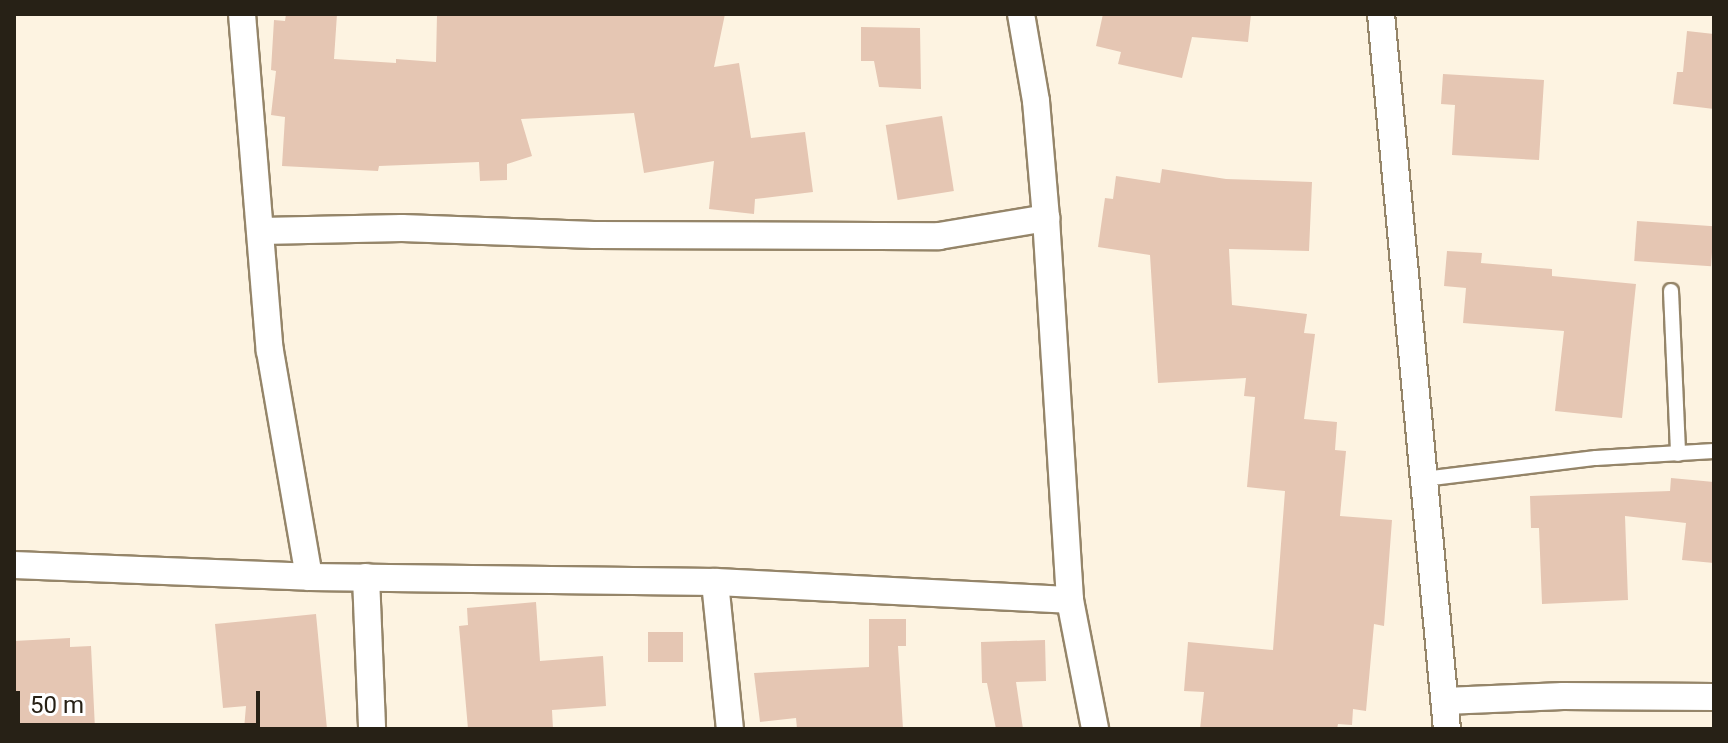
<!DOCTYPE html>
<style>
body{margin:0}
#map{position:relative;width:1728px;height:743px;overflow:hidden;background:#fdf3e1;font-family:Roboto,sans-serif}
div>[style]{position:absolute}
[style*='--x']{left:calc(var(--x)*1px);top:calc(var(--y)*1px);width:calc(var(--w)*1px);rotate:calc(var(--a)*1deg)}
.building>*{inset:0;background:#e5c6b3;transform-origin:0 0}
.roads{filter:drop-shadow(2px 0 #958569) drop-shadow(-2px 0 #958569) drop-shadow(0 2px #958569) drop-shadow(0 -2px #958569)}
.service>*{height:14px;margin:-7px;padding:0 7px;transform-origin:7px;border-radius:7px;background:#fff}
.minor>*{height:26px;margin:-13px;padding:0 13px;transform-origin:13px;border-radius:13px;background:#fff}
span{translate:-50% -50%;white-space:nowrap;text-align:center;line-height:1.15;-webkit-text-stroke:6px #fff;paint-order:stroke}
.frame{position:absolute;inset:0;border:16px solid #272116;pointer-events:none}
.scale{position:absolute;left:16px;top:691px;width:244px;height:36px;box-sizing:border-box;border:4px solid #272116;border-top:0;padding-left:10px;font-size:24px;line-height:28px;white-space:nowrap;color:#272116;-webkit-text-stroke:6px #fff;paint-order:stroke}
</style>
<div id="map">
<div class="building">
<i style="clip-path:polygon(286px 14px,337px 14px,334px 59px,396px 63px,396px 59px,436px 62px,437px 14px,725px 14px,714px 67px,739px 63px,751px 138px,805px 132px,813px 192px,755px 199px,754px 214px,709px 209px,714px 161px,644px 173px,634px 113px,521px 119px,532px 156px,507px 164px,507px 180px,480px 181px,479px 162px,379px 166px,378px 171px,282px 166px,285px 117px,271px 115px,276px 71px,271px 70px,274px 20px,285px 21px)"></i>
<i style="clip-path:polygon(1103px 14px,1251px 14px,1248px 42px,1192px 37px,1182px 78px,1118px 64px,1121px 52px,1096px 46px)"></i>
<i style="clip-path:polygon(861px 27px,920px 28px,921px 89px,879px 87px,874px 61px,861px 61px)"></i>
<i style="clip-path:polygon(1687px 31px,1714px 34px,1714px 109px,1673px 104px,1677px 72px,1683px 72px)"></i>
<i style="clip-path:polygon(1443px 74px,1544px 80px,1539px 160px,1452px 155px,1455px 105px,1441px 104px)"></i>
<i style="left:942px;top:116px;width:76px;height:57px;rotate:81deg"></i>
<i style="clip-path:polygon(1162px 169px,1226px 179px,1312px 182px,1309px 251px,1229px 249px,1232px 305px,1307px 314px,1304px 333px,1315px 334px,1304px 419px,1337px 422px,1335px 450px,1346px 451px,1340px 516px,1392px 520px,1384px 626px,1374px 624px,1366px 711px,1353px 709px,1352px 725px,1338px 724px,1337px 729px,1200px 729px,1204px 692px,1184px 691px,1188px 642px,1273px 650px,1285px 491px,1247px 487px,1255px 397px,1244px 396px,1246px 378px,1158px 383px,1150px 255px,1098px 247px,1105px 198px,1113px 199px,1116px 176px,1160px 183px)"></i>
<i style="left:1637px;top:221px;width:77px;height:40px;rotate:4deg"></i>
<i style="clip-path:polygon(1447px 251px,1482px 253px,1481px 263px,1552px 269px,1552px 276px,1636px 284px,1622px 418px,1555px 411px,1564px 331px,1463px 323px,1466px 288px,1444px 286px)"></i>
<i style="clip-path:polygon(1671px 478px,1714px 482px,1714px 563px,1682px 560px,1686px 523px,1625px 516px,1628px 600px,1542px 604px,1539px 528px,1531px 528px,1530px 496px,1670px 491px)"></i>
<i style="clip-path:polygon(536px 602px,540px 661px,603px 656px,606px 706px,552px 710px,553px 729px,468px 729px,459px 626px,468px 625px,467px 608px)"></i>
<i style="clip-path:polygon(316px 614px,327px 729px,244px 729px,246px 706px,223px 708px,215px 624px)"></i>
<i style="clip-path:polygon(869px 619px,906px 619px,906px 646px,898px 646px,903px 729px,797px 729px,796px 718px,760px 722px,754px 673px,869px 667px)"></i>
<i style="left:648px;top:632px;width:35px;height:30px"></i>
<i style="clip-path:polygon(70px 638px,70px 647px,91px 646px,95px 729px,14px 729px,14px 641px)"></i>
<i style="clip-path:polygon(1045px 640px,1046px 681px,1016px 682px,1023px 729px,996px 729px,987px 683px,982px 683px,981px 642px)"></i>
</div>
<div class="roads">
<div class="service">
<i style="--x:1671;--y:291;--w:163;--a:87.5"></i>
<i style="--x:1424;--y:479;--w:173;--a:-7"></i>
<i style="--x:1596;--y:458;--w:118;--a:-3.4"></i>
</div>
<div class="minor">
<i style="--x:242;--y:14;--w:338;--a:85.3"></i>
<i style="--x:270;--y:351;--w:229;--a:80.2"></i>
<i style="--x:1021;--y:14;--w:88;--a:80.2"></i>
<i style="--x:1036;--y:101;--w:117;--a:85.1"></i>
<i style="--x:1046;--y:218;--w:383;--a:86.4"></i>
<i style="--x:1070;--y:600;--w:131;--a:79"></i>
<i style="--x:1381;--y:14;--w:718;--a:84.73"></i>
<i style="--x:261;--y:231;--w:141;--a:-1.2"></i>
<i style="--x:402;--y:228;--w:192;--a:2.1"></i>
<i style="--x:594;--y:235;--w:345;--a:0.2"></i>
<i style="--x:939;--y:236;--w:109;--a:-9.5"></i>
<i style="--x:14;--y:565;--w:295;--a:2.3"></i>
<i style="--x:309;--y:577;--w:406;--a:0.7"></i>
<i style="--x:715;--y:582;--w:355;--a:2.9"></i>
<i style="--x:366;--y:577;--w:152;--a:87.7"></i>
<i style="--x:715;--y:582;--w:148;--a:84.2"></i>
<i style="--x:1445;--y:701;--w:118;--a:-2.4"></i>
<i style="--x:1563;--y:696;--w:151;--a:0.4"></i>
</div>
</div>
<div class="frame"></div>
<div class="scale">50 m</div>
</div>
